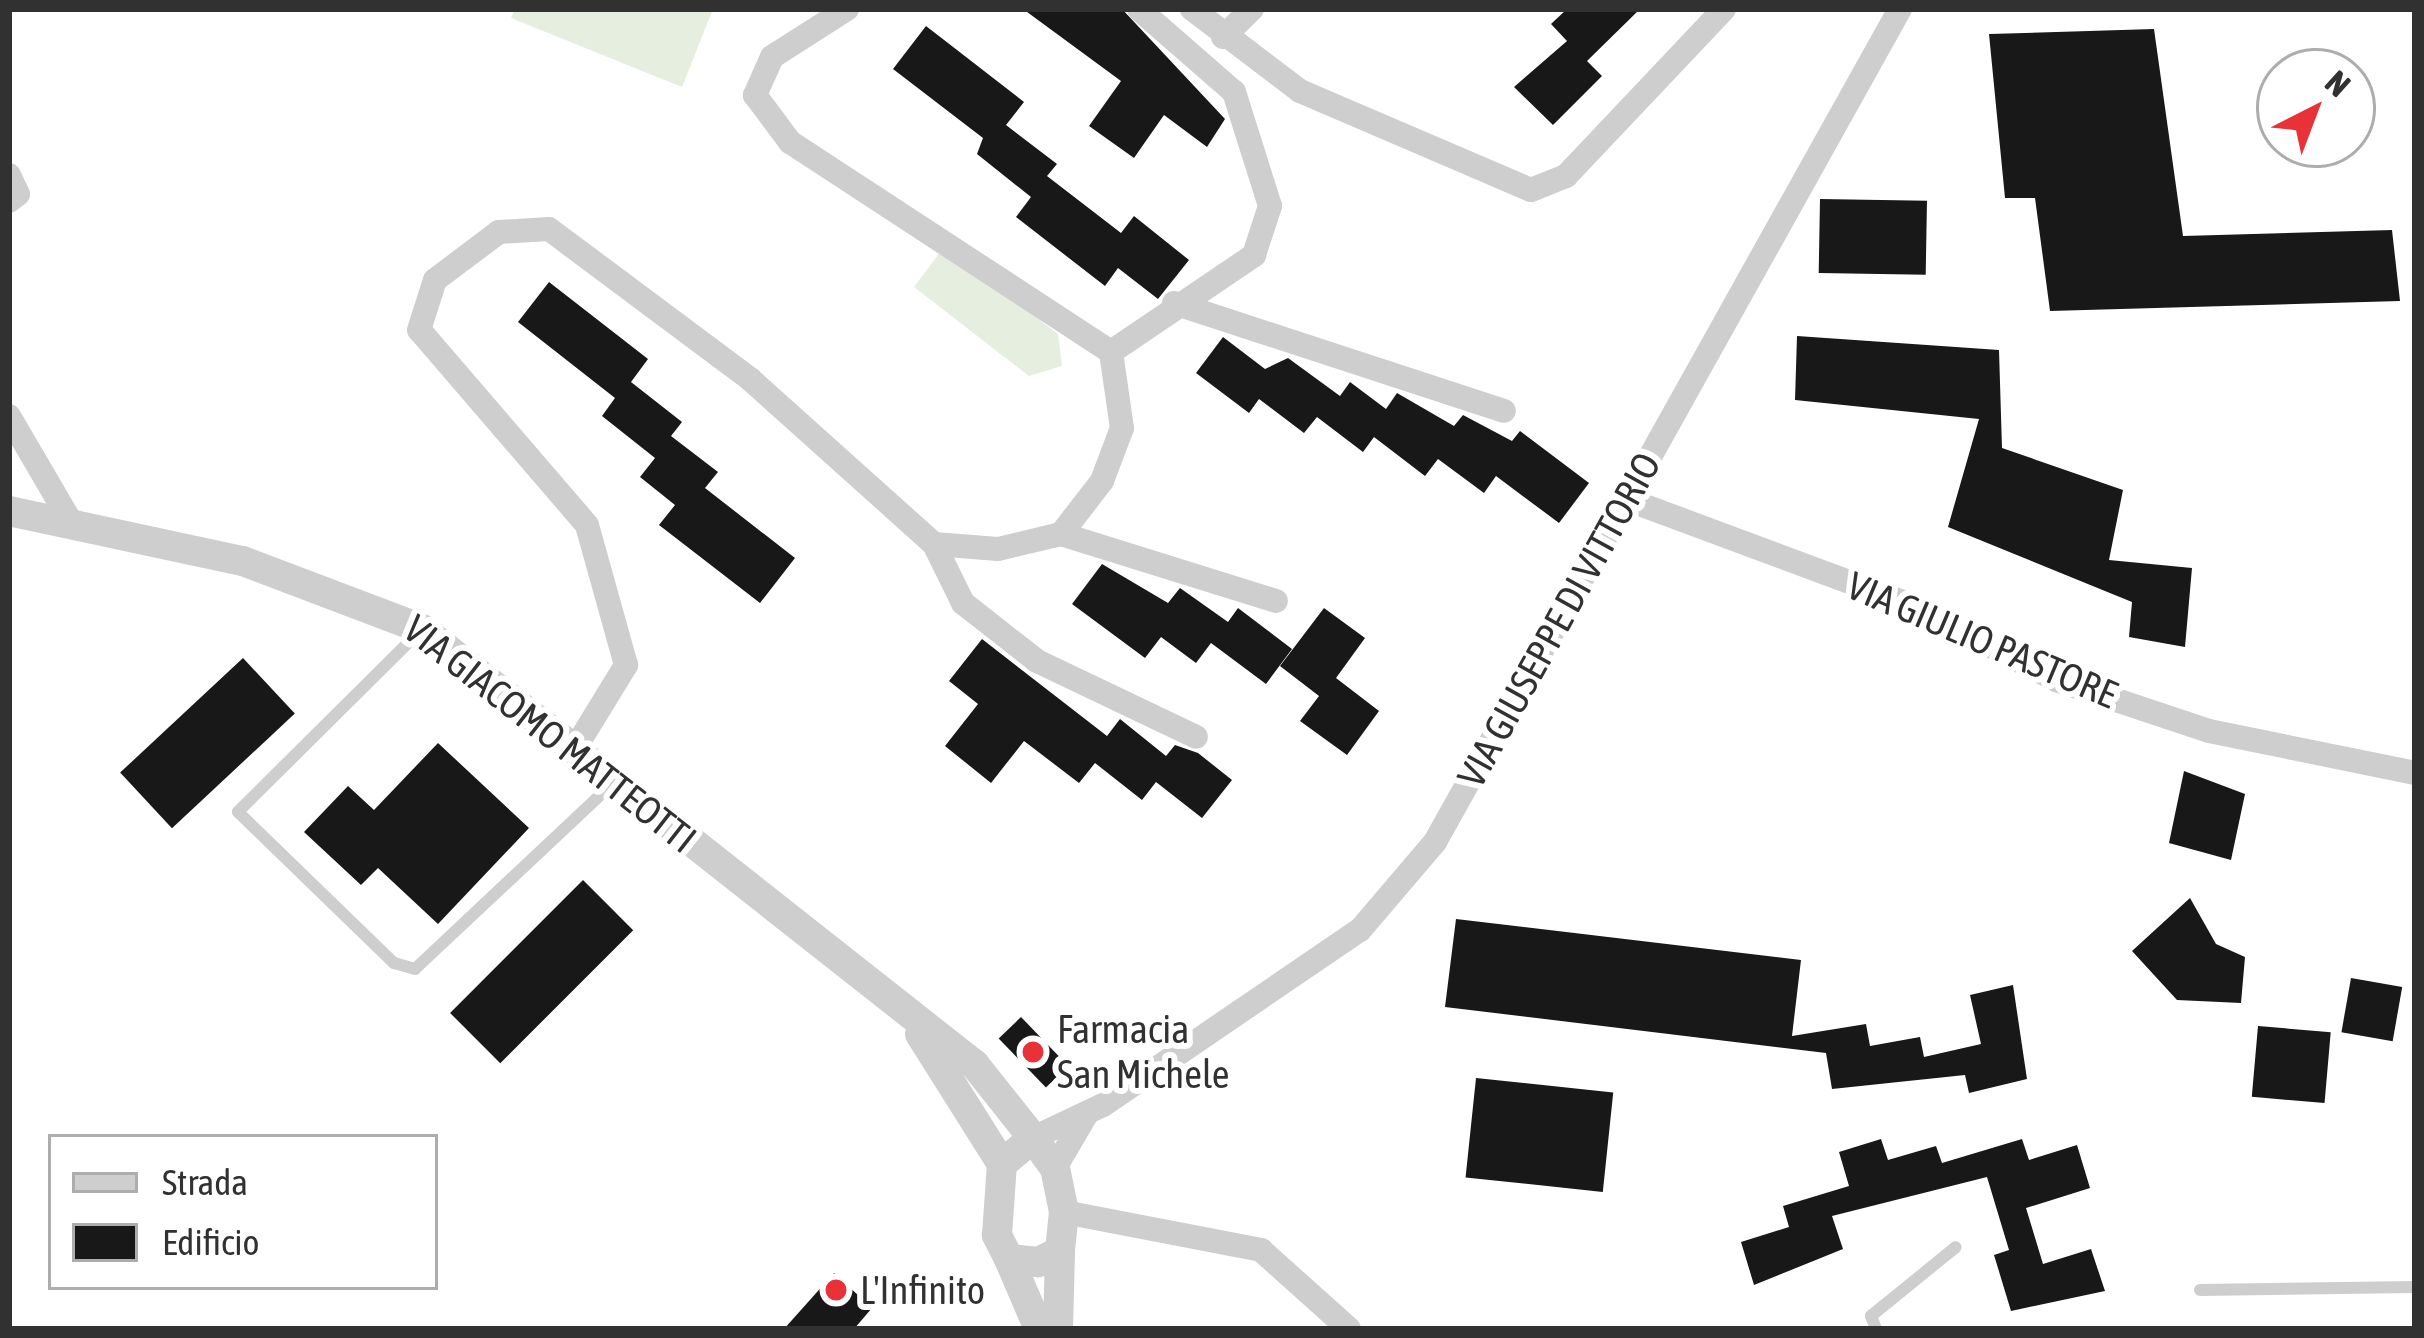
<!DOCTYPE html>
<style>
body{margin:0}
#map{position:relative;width:2424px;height:1338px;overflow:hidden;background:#fff;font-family:"Asap Condensed",sans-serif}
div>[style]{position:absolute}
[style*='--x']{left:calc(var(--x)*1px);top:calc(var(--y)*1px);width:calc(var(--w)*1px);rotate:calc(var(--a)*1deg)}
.green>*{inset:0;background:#e6eedf}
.building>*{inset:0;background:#181818;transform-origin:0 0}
.service>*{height:12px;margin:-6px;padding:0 6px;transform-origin:6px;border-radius:6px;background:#cecece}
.minor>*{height:24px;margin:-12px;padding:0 12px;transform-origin:12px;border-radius:12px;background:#cecece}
.tertiary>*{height:30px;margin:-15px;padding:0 15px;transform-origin:15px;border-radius:15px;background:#cecece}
.dots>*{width:33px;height:33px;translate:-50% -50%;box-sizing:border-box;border:6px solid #fff;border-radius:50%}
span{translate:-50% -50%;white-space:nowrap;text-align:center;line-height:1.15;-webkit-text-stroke:12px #fff;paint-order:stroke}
.street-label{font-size:39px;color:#313131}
.poi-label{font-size:39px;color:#313131}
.left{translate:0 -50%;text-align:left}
.frame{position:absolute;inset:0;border:12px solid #313131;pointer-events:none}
.legend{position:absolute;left:48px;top:1134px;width:390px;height:156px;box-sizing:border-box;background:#fff;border:3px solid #adadad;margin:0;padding:15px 21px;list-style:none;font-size:36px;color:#313131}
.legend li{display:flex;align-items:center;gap:24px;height:60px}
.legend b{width:60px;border:3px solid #adadad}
.north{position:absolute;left:2256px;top:48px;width:120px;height:120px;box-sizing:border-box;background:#fff;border:3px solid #adadad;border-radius:50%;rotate:42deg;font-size:33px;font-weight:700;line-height:48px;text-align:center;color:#313131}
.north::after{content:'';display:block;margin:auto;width:42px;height:54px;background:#e93138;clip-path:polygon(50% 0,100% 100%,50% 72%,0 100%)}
</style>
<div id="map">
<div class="green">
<i style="clip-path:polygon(515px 9px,713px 9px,682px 87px,511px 18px)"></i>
<i style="clip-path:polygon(944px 247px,1058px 334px,1062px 366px,1029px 376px,914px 287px)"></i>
</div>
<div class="building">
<i style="clip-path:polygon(1023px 9px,1122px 9px,1225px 119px,1207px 147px,1164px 115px,1134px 158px,1089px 126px,1121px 81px)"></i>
<i style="clip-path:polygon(1567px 9px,1640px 9px,1587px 61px,1602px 76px,1553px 125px,1514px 87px,1567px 41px,1551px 24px)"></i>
<i style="clip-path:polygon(926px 26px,1024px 102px,1006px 125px,1057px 164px,1047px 176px,1121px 233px,1134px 216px,1189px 260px,1158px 299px,1118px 268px,1105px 286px,1016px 217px,1031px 197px,977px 154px,983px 138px,893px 69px)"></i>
<i style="clip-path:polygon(2154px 29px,2183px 236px,2392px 230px,2400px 301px,2050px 311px,2035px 198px,2005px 198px,1989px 34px)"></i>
<i style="left:1820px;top:199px;width:107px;height:74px;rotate:1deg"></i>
<i style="clip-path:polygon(549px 282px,648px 359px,631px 382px,682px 422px,671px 436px,718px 472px,705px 488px,795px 558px,760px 603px,659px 525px,675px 505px,640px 477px,655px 458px,602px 416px,615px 398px,518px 322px)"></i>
<i style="clip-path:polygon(1797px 336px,1999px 350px,2002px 448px,2123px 490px,2109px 560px,2192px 568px,2185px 647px,2129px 637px,2132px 602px,1948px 527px,1979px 419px,1795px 400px)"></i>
<i style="clip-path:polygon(1223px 337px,1265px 369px,1288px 358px,1340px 396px,1350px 382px,1386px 409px,1397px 393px,1454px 426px,1463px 415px,1512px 441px,1520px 431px,1589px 483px,1559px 523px,1496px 476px,1484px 493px,1438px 459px,1425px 476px,1374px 437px,1363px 452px,1317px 417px,1304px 433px,1259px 399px,1249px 413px,1196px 373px)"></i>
<i style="clip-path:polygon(1102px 564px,1168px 603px,1180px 588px,1228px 622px,1238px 608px,1292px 649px,1266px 684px,1211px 643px,1196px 663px,1161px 637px,1145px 658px,1072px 604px)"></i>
<i style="clip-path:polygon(1324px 608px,1365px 638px,1336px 678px,1379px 711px,1347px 755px,1300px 721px,1319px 696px,1280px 666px)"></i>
<i style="clip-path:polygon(982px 639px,1107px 736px,1120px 719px,1166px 756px,1175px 745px,1198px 753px,1232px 780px,1202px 818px,1156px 782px,1142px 800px,1095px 763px,1079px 783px,1024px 741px,991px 783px,945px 746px,978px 704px,949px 681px)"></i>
<i style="left:243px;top:658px;width:76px;height:168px;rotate:47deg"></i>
<i style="clip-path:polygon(438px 743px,529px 828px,438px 924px,378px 868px,361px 885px,304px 832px,348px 786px,374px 810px)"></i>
<i style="clip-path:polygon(2184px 771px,2245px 794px,2231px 860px,2169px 843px)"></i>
<i style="left:583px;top:880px;width:71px;height:188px;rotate:45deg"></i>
<i style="clip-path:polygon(2190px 898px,2216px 944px,2245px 957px,2241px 1003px,2177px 1000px,2132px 951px)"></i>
<i style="clip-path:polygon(1456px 919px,1801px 960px,1792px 1036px,1866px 1024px,1870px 1046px,1920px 1037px,1924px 1057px,1981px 1044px,1970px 995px,2013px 985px,2027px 1079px,1969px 1093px,1965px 1075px,1832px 1089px,1826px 1053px,1445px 1007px)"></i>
<i style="left:2351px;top:978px;width:52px;height:55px;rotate:10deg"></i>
<i style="left:1021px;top:1017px;width:68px;height:31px;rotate:46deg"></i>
<i style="left:2258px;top:1026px;width:73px;height:71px;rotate:5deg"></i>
<i style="left:1476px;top:1078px;width:138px;height:100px;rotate:6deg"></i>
<i style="clip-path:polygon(1881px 1139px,1888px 1160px,1936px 1146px,1942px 1163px,2022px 1139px,2029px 1160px,2077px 1145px,2090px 1188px,2026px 1208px,2043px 1264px,2091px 1249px,2105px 1291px,2011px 1311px,1994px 1255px,2009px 1250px,1987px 1177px,1832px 1216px,1843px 1249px,1754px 1285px,1741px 1242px,1789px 1227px,1783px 1206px,1849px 1186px,1839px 1152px)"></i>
<i style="clip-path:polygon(834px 1273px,872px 1308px,854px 1329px,784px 1329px)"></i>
</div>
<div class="service">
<i style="--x:421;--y:630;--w:258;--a:135.2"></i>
<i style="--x:238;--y:812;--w:217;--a:44.1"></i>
<i style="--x:394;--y:963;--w:22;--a:16"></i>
<i style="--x:415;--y:969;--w:273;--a:-43.2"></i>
<i style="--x:2200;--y:1290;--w:215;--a:-0.8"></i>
<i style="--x:1876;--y:1329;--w:14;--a:-111"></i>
<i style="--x:1871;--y:1316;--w:109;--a:-39.1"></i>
</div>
<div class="minor">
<i style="--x:847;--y:9;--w:89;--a:147.4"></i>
<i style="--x:772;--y:57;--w:42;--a:114.1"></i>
<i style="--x:755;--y:95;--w:59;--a:53.3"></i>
<i style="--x:790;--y:142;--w:384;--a:33.2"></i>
<i style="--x:1111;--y:352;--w:77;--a:81.8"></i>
<i style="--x:1122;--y:428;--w:57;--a:110.7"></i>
<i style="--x:1102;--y:481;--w:67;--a:127.7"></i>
<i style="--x:1061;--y:534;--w:65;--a:166.6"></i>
<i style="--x:998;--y:549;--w:64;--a:-175.5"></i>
<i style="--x:1192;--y:9;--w:136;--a:37.2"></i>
<i style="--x:1300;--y:91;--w:251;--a:23.2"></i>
<i style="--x:1531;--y:190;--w:38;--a:-22"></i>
<i style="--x:1566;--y:176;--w:230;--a:-46.6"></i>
<i style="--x:1223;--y:37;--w:40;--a:-44"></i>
<i style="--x:9;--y:175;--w:21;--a:65"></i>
<i style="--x:18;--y:194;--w:11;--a:142"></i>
<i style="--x:1174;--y:303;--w:347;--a:18.1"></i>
<i style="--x:1111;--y:352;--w:173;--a:-34.1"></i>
<i style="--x:1254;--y:255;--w:52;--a:-71.9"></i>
<i style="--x:1270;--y:206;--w:120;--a:-107.5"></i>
<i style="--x:1234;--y:92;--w:126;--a:-138.9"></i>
<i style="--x:9;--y:416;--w:125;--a:59.7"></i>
<i style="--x:1626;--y:499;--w:302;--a:20.4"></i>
<i style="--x:1909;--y:604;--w:165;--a:27.3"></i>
<i style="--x:2056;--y:680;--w:161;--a:18.4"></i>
<i style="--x:2209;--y:731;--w:210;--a:11.5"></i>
<i style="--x:1061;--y:534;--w:225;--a:17.3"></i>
<i style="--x:574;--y:750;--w:100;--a:-58.5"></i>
<i style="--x:626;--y:665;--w:145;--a:-105.6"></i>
<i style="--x:587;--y:525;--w:257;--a:-130.7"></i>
<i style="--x:419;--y:330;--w:52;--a:-72.3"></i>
<i style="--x:435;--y:280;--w:80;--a:-36.9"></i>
<i style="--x:499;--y:232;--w:50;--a:-3.4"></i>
<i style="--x:549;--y:229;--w:251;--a:36.7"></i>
<i style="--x:750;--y:379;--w:247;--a:41.9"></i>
<i style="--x:934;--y:544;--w:66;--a:63.8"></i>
<i style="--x:963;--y:603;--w:94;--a:38.1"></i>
<i style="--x:1037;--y:661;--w:176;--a:25.5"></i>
<i style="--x:1033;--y:1138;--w:77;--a:-25.2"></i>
<i style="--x:1103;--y:1105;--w:311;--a:-34.3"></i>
<i style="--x:1360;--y:930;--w:116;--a:-49.6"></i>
<i style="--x:1435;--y:842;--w:954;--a:-60.83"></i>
<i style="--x:1055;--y:1168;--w:61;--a:-59.7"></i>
<i style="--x:1064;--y:1212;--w:201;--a:10.9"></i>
<i style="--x:1261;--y:1250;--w:118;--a:41.9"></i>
</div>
<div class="tertiary">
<i style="--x:9;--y:511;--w:239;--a:12.1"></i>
<i style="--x:243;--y:561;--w:191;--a:20.8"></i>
<i style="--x:422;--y:629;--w:704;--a:38.25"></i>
<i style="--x:975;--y:1065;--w:93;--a:51.5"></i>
<i style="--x:920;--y:1034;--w:154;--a:57.8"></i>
<i style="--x:1033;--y:1138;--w:37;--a:54"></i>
<i style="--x:1055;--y:1168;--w:45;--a:78.4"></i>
<i style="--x:1064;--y:1212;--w:39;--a:96"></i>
<i style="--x:1060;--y:1251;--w:25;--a:153"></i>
<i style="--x:1038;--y:1262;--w:29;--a:-174"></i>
<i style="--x:1009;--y:1259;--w:27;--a:-117"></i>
<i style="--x:997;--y:1235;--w:71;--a:-86"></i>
<i style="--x:1002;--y:1164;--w:40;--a:-40"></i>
<i style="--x:1009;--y:1259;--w:76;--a:66.8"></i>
<i style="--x:1058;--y:1329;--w:78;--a:-88.5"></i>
</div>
<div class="dots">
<i style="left:1033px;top:1052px;background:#e93138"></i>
<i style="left:836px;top:1290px;background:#e93138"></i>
</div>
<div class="street-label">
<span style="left:1559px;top:620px;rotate:-61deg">VIA GIUSEPPE DI VITTORIO</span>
<span style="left:1982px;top:640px;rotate:23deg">VIA GIULIO PASTORE</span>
<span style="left:550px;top:734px;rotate:38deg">VIA GIACOMO MATTEOTTI</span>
</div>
<div class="poi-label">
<span class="left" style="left:1057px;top:1052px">Farmacia<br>San Michele</span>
<span class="left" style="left:860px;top:1290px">L'Infinito</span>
</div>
<div class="frame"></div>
<ul class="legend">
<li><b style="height:15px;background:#cecece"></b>Strada</li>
<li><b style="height:33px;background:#181818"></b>Edificio</li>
</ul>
<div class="north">N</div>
</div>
